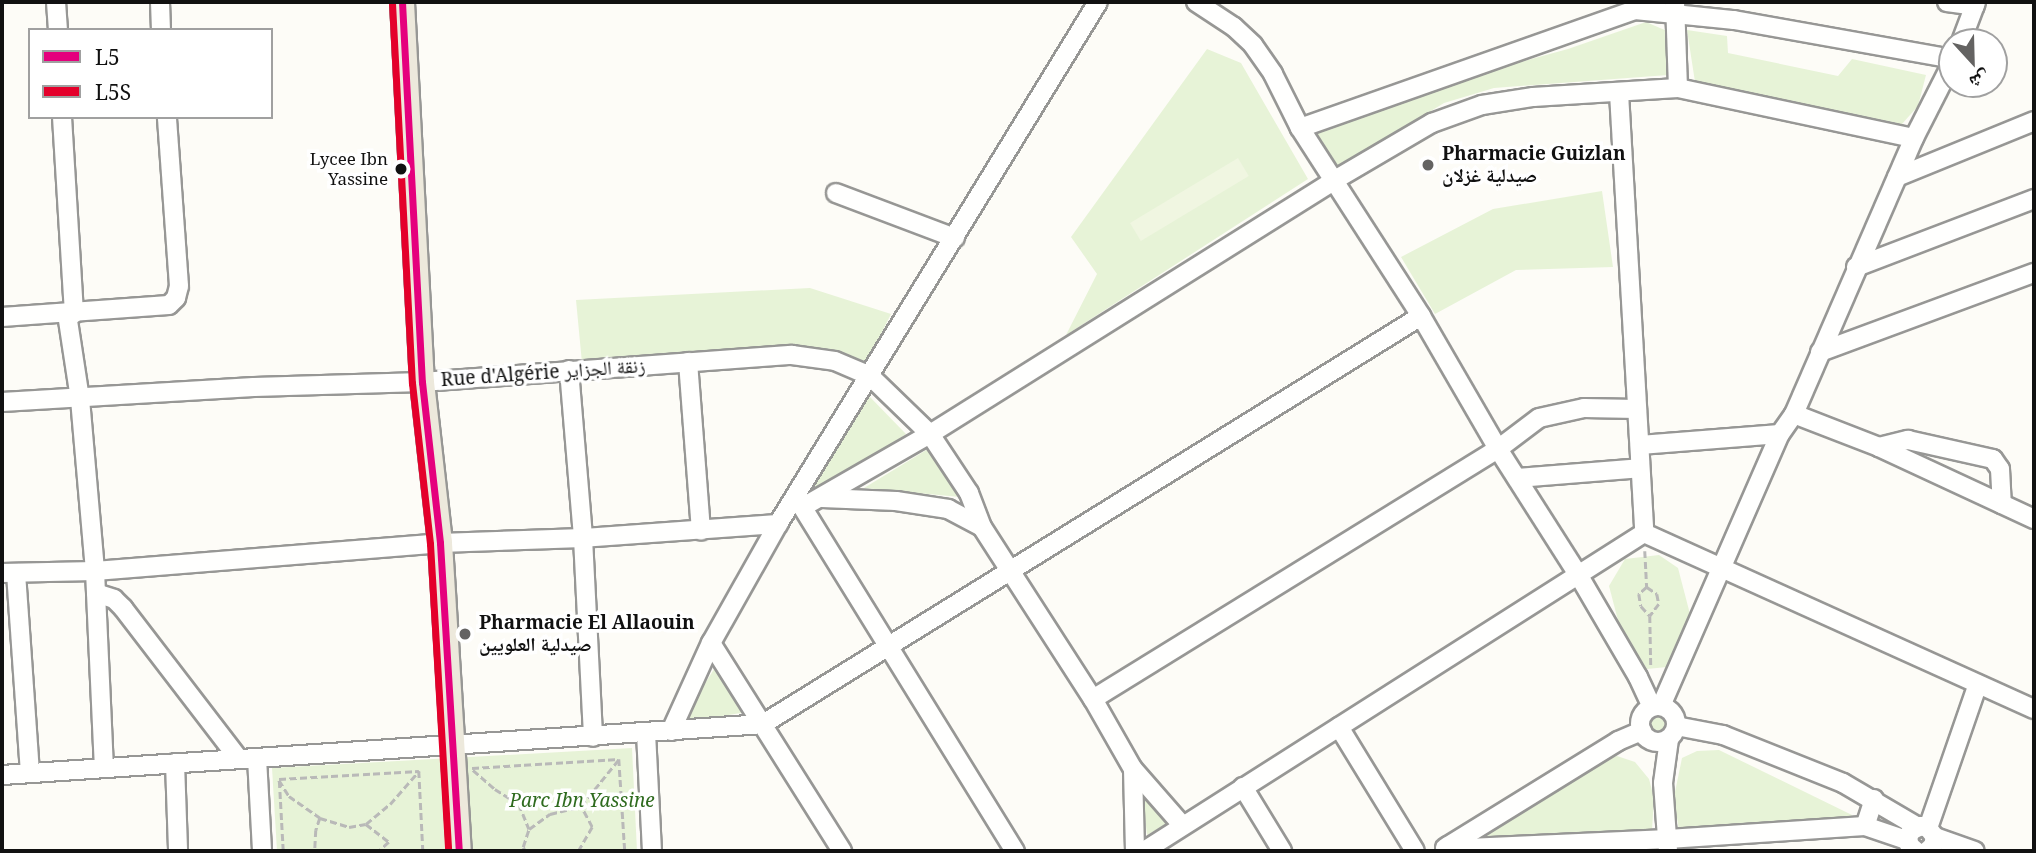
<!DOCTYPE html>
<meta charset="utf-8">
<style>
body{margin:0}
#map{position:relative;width:2036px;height:853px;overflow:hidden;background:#fdfcf7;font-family:"Noto Serif","Noto Naskh Arabic",serif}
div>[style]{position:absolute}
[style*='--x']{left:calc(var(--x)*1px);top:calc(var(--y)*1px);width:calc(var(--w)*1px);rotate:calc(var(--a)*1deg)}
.green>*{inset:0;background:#e7f3d7}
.round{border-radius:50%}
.pitch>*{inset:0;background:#f0f6e1;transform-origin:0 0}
.path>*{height:2.5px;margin-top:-1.25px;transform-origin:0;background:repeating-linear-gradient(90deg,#b9b9b8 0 7px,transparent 0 10.5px)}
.roads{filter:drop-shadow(2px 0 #979795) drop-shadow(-2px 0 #979795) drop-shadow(0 2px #979795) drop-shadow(0 -2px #979795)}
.minor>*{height:18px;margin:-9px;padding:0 9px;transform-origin:9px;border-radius:9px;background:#fffffe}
.minor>.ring{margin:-9px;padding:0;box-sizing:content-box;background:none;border:18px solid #fffffe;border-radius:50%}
.major>*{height:23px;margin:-11.5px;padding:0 11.5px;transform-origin:11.5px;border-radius:11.5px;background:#ede9dc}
.bus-1>*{height:7px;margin:-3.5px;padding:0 3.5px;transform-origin:3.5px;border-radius:3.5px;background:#e5007d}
.bus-2>*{height:7px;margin:-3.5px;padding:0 3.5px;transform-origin:3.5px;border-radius:3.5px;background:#e4002b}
.dots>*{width:19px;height:19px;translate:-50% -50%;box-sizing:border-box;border:4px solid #fff;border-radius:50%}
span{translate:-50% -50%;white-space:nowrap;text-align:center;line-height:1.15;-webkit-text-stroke:7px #fff;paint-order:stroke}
.bus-label{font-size:17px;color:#111}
.right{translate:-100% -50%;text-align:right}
.poi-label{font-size:19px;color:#111;font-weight:700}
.left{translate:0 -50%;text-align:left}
.street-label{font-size:19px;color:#111}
.park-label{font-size:19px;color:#2f6b1f;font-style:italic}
.frame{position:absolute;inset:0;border:4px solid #111;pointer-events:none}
.legend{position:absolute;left:28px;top:28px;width:245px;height:91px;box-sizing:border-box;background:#fff;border:2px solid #a0a0a0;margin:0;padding:9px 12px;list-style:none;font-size:21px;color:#111}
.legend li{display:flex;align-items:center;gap:14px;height:35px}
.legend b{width:35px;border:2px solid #a0a0a0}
.north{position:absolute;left:1938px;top:28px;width:70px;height:70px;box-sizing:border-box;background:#fff;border:2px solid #a0a0a0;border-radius:50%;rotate:158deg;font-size:19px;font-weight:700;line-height:28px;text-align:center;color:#111}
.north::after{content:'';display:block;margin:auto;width:24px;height:32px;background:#646362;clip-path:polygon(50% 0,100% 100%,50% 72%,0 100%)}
</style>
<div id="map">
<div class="green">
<i style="clip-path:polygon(1646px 22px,1667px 31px,1668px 75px,1494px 88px,1444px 103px,1336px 169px,1313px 130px,1382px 109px,1465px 77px,1568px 49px)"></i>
<i style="clip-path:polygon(1687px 30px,1727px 36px,1728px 53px,1838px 76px,1852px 59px,1926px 75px,1918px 106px,1902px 124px,1695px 82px)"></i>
<i style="clip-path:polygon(1207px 49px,1241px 63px,1308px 179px,1066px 335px,1097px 274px,1071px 237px)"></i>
<i style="clip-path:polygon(1602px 191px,1613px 267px,1516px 270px,1435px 314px,1401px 257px,1493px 209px)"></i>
<i style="clip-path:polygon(810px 288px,891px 314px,865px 366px,801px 348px,582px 363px,576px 300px)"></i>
<i style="clip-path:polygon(869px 396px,906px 434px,821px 492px,813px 487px)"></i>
<i style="clip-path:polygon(928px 449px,960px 497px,864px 488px)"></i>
<i style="clip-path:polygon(1659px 555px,1678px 568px,1690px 614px,1667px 667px,1647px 669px,1620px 628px,1609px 586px,1625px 559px)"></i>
<i style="clip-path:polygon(716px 666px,747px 712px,691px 721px,686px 714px)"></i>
<i class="round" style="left:1649px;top:714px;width:18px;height:18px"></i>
<i style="clip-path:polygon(632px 748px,637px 851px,277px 851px,272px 768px)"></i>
<i style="clip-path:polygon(1719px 750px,1852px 815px,1850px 820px,1679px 831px,1674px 797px,1682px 758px,1697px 751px)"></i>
<i style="clip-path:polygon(1617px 756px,1635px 762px,1649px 779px,1654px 798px,1652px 830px,1479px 841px,1478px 834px,1597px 763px)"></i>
<i style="clip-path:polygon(1142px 788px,1168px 823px,1147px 835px)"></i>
</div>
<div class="pitch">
<i style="left:1238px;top:158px;width:21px;height:126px;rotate:59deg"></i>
</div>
<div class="path">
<i style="--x:1645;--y:551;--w:36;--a:87"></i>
<i style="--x:1647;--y:587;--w:12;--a:35"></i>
<i style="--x:1657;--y:594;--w:10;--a:79"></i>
<i style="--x:1659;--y:604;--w:15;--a:127"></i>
<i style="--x:1647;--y:587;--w:11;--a:139"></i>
<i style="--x:1639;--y:594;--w:12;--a:81"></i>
<i style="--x:1641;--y:606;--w:13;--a:48"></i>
<i style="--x:1650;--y:616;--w:51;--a:88.9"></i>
<i style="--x:472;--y:768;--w:147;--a:-3.5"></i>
<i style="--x:619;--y:759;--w:92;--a:86.3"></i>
<i style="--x:473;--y:770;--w:29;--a:41"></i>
<i style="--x:495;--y:789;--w:28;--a:32"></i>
<i style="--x:519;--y:804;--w:27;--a:68"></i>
<i style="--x:279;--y:780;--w:19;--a:58"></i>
<i style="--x:289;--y:796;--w:38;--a:35"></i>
<i style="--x:320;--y:818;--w:13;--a:108"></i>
<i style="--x:316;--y:830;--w:21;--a:93"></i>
<i style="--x:320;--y:818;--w:30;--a:17"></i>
<i style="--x:349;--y:827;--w:17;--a:-10"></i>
<i style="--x:366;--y:824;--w:31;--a:-40"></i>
<i style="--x:390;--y:804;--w:44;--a:-48.7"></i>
<i style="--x:366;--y:824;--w:29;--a:38"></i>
<i style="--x:389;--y:842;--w:13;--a:138"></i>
<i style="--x:283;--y:851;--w:72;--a:-93.2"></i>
<i style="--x:279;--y:779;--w:140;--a:-3.3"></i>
<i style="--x:419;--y:771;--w:80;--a:87.1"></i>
<i style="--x:525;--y:851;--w:4;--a:-117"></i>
<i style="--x:523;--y:847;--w:19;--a:-72"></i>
<i style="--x:529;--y:829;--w:26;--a:-36"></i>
<i style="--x:550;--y:814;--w:32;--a:-14"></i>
<i style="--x:581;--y:806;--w:60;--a:-51"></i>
<i style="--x:578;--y:851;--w:28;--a:-60"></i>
<i style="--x:592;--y:827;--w:24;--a:-118"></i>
</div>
<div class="roads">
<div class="minor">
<i style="--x:56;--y:2;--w:28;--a:86"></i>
<i style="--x:160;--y:2;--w:28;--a:88"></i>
<i style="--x:1196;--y:2;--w:45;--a:33.3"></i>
<i style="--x:1234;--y:27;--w:26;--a:43"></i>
<i style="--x:1253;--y:45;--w:35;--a:55"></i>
<i style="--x:1273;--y:74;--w:60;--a:63.4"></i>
<i style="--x:1300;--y:128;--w:224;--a:57.2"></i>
<i style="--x:1421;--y:316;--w:154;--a:59.9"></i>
<i style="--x:1498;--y:449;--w:151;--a:57.5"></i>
<i style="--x:1579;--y:576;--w:117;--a:59.7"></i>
<i style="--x:1638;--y:677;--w:33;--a:65"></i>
<i style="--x:1675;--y:2;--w:86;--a:88"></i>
<i style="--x:1947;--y:2;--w:28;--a:8"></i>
<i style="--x:1961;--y:42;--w:43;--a:-69.4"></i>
<i style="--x:1619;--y:93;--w:441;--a:86.7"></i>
<i style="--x:1644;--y:533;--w:428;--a:24.3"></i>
<i style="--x:62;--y:117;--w:197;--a:86.5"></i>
<i style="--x:1300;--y:128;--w:355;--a:-19.4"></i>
<i style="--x:1635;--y:10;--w:100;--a:5.8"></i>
<i style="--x:1734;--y:20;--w:221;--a:10.1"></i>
<i style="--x:1897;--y:177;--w:148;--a:-22.2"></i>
<i style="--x:836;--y:193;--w:127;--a:20.7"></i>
<i style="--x:1856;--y:267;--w:191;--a:-20.9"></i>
<i style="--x:67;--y:314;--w:86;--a:81.3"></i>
<i style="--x:80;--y:399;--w:173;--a:85"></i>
<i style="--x:95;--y:571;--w:197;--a:87.4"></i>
<i style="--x:2;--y:317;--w:167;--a:-4.1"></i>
<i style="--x:169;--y:305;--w:10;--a:-45"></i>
<i style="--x:176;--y:298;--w:12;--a:-76"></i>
<i style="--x:179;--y:286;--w:169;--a:-94.1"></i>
<i style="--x:1820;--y:352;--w:228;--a:-20.3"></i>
<i style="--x:688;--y:362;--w:169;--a:85.6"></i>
<i style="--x:569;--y:370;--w:169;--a:85.2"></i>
<i style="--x:583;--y:538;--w:199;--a:87.1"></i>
<i style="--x:2;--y:402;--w:252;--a:-3.4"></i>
<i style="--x:254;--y:387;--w:168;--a:-1.7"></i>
<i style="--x:422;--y:382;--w:371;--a:-4.2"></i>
<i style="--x:792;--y:355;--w:43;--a:7.9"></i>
<i style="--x:835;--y:361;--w:38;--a:23"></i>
<i style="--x:870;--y:376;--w:83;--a:44"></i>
<i style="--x:930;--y:434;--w:71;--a:56.5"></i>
<i style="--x:969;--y:493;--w:36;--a:69"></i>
<i style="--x:982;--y:527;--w:205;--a:57.2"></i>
<i style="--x:1093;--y:699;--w:81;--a:60.3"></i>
<i style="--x:1133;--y:769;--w:74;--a:48.8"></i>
<i style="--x:1794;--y:414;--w:91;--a:21.2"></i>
<i style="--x:1879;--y:447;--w:171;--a:24.9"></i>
<i style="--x:1640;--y:445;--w:140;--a:-4.5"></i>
<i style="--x:1879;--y:447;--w:30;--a:-14"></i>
<i style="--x:1908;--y:440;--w:87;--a:12.6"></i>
<i style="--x:1993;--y:459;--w:12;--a:55"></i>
<i style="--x:2000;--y:469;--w:35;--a:87"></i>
<i style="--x:1517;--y:478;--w:123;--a:-4.6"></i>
<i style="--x:822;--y:498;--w:74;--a:2.3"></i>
<i style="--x:896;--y:501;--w:53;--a:8.7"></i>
<i style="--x:948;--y:509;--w:38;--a:28"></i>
<i style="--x:798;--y:500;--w:413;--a:58.3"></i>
<i style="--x:803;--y:507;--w:146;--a:-29.9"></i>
<i style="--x:930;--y:434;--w:476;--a:-32.1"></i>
<i style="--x:1333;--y:181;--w:115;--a:-30.4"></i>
<i style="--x:1432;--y:123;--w:53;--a:-19.8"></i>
<i style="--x:1482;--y:105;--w:52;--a:-8.9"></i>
<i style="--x:1533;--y:97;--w:145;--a:-3.6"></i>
<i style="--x:1678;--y:88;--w:241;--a:12"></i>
<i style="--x:2;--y:573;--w:93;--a:-1.2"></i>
<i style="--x:95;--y:571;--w:346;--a:-4.6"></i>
<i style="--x:440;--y:543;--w:143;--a:-2"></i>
<i style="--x:583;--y:538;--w:196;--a:-4.1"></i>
<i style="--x:16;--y:573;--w:200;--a:86"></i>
<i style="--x:96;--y:593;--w:19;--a:18"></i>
<i style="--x:114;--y:599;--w:13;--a:45"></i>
<i style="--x:123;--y:608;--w:190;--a:52.5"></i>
<i style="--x:711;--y:643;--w:246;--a:57.8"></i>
<i style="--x:1093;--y:699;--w:476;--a:-31.7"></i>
<i style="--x:1498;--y:449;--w:51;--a:-37.1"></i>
<i style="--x:1539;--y:418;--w:46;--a:-12.5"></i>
<i style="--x:1584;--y:408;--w:53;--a:1.1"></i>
<i style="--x:1661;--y:706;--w:297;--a:-66.4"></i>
<i style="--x:1780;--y:434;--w:24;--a:-55"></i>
<i style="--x:1794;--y:414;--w:301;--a:-66.5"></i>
<i style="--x:1914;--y:138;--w:84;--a:-63.1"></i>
<i class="ring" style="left:1640px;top:706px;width:18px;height:18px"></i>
<i style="--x:1676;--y:726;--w:48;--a:10.8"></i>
<i style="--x:1723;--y:735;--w:129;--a:21.8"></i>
<i style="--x:1843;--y:783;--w:87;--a:30.4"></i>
<i style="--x:1339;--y:727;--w:145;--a:58.5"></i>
<i style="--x:671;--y:731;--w:97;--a:-65.6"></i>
<i style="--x:711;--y:643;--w:137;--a:-60.6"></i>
<i style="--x:778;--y:524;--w:612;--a:-58.49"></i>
<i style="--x:646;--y:733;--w:118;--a:87.1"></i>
<i style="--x:257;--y:758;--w:93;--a:86.9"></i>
<i style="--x:175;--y:763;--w:88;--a:88"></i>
<i style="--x:1133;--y:769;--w:82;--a:88.6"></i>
<i style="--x:2;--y:775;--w:763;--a:-3.83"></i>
<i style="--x:763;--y:724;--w:774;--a:-31.8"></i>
<i style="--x:1243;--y:787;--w:75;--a:58.6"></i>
<i style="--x:1874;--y:799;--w:28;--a:108"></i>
<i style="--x:1865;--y:826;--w:46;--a:18.8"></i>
<i style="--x:1928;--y:828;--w:152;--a:-70.9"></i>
<i style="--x:1935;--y:837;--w:42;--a:19.3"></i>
<i style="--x:1448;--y:846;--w:20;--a:6"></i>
<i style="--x:1468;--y:848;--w:200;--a:-2.6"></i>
<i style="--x:1668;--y:839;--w:197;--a:-3.8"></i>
<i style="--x:1445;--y:848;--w:203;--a:-31.7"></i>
<i style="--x:1618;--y:741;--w:26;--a:-23"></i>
<i style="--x:1144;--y:851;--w:593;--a:-32.46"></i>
<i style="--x:1668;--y:851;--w:68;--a:-94.2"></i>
<i style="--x:1663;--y:783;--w:44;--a:-82.2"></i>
<i style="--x:1916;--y:851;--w:9;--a:-139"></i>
<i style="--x:1909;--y:845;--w:7;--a:-98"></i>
<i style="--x:1908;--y:838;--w:8;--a:-67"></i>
<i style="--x:1911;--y:831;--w:11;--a:-27"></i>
<i style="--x:1921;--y:826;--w:7;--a:16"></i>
<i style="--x:1928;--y:828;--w:11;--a:52"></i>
<i style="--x:1935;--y:837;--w:9;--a:103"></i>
<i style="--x:1933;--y:846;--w:8;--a:140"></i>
</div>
<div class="major">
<i style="--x:402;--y:2;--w:381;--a:87"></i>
<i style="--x:422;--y:382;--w:162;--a:83.6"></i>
<i style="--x:440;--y:543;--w:309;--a:86.5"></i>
</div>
</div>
<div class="bus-1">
<i style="--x:402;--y:2;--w:381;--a:87"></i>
<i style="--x:422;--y:382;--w:162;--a:83.6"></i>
<i style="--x:440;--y:543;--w:309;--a:86.5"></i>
</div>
<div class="bus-2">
<i style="--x:392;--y:3;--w:381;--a:87"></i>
<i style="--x:412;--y:383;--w:162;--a:83.6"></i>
<i style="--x:430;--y:544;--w:308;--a:86.6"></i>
</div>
<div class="dots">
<i style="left:1428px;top:165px;background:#646362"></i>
<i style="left:401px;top:169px;background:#111"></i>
<i style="left:465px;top:634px;background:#646362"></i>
</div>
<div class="bus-label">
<span class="right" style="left:388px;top:169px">Lycee Ibn<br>Yassine</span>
</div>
<div class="poi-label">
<span class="left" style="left:1442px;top:165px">Pharmacie Guizlan<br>صيدلية غزلان</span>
<span class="left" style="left:479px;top:634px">Pharmacie El Allaouin<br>صيدلية العلويين</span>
</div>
<div class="street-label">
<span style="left:543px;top:373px;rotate:-4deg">Rue d'Algérie زنقة الجزاير</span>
</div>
<div class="park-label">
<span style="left:582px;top:801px">Parc Ibn Yassine</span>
</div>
<div class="frame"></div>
<ul class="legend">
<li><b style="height:9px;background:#e5007d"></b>L5</li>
<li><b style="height:9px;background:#e4002b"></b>L5S</li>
</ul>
<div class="north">ش</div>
</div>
